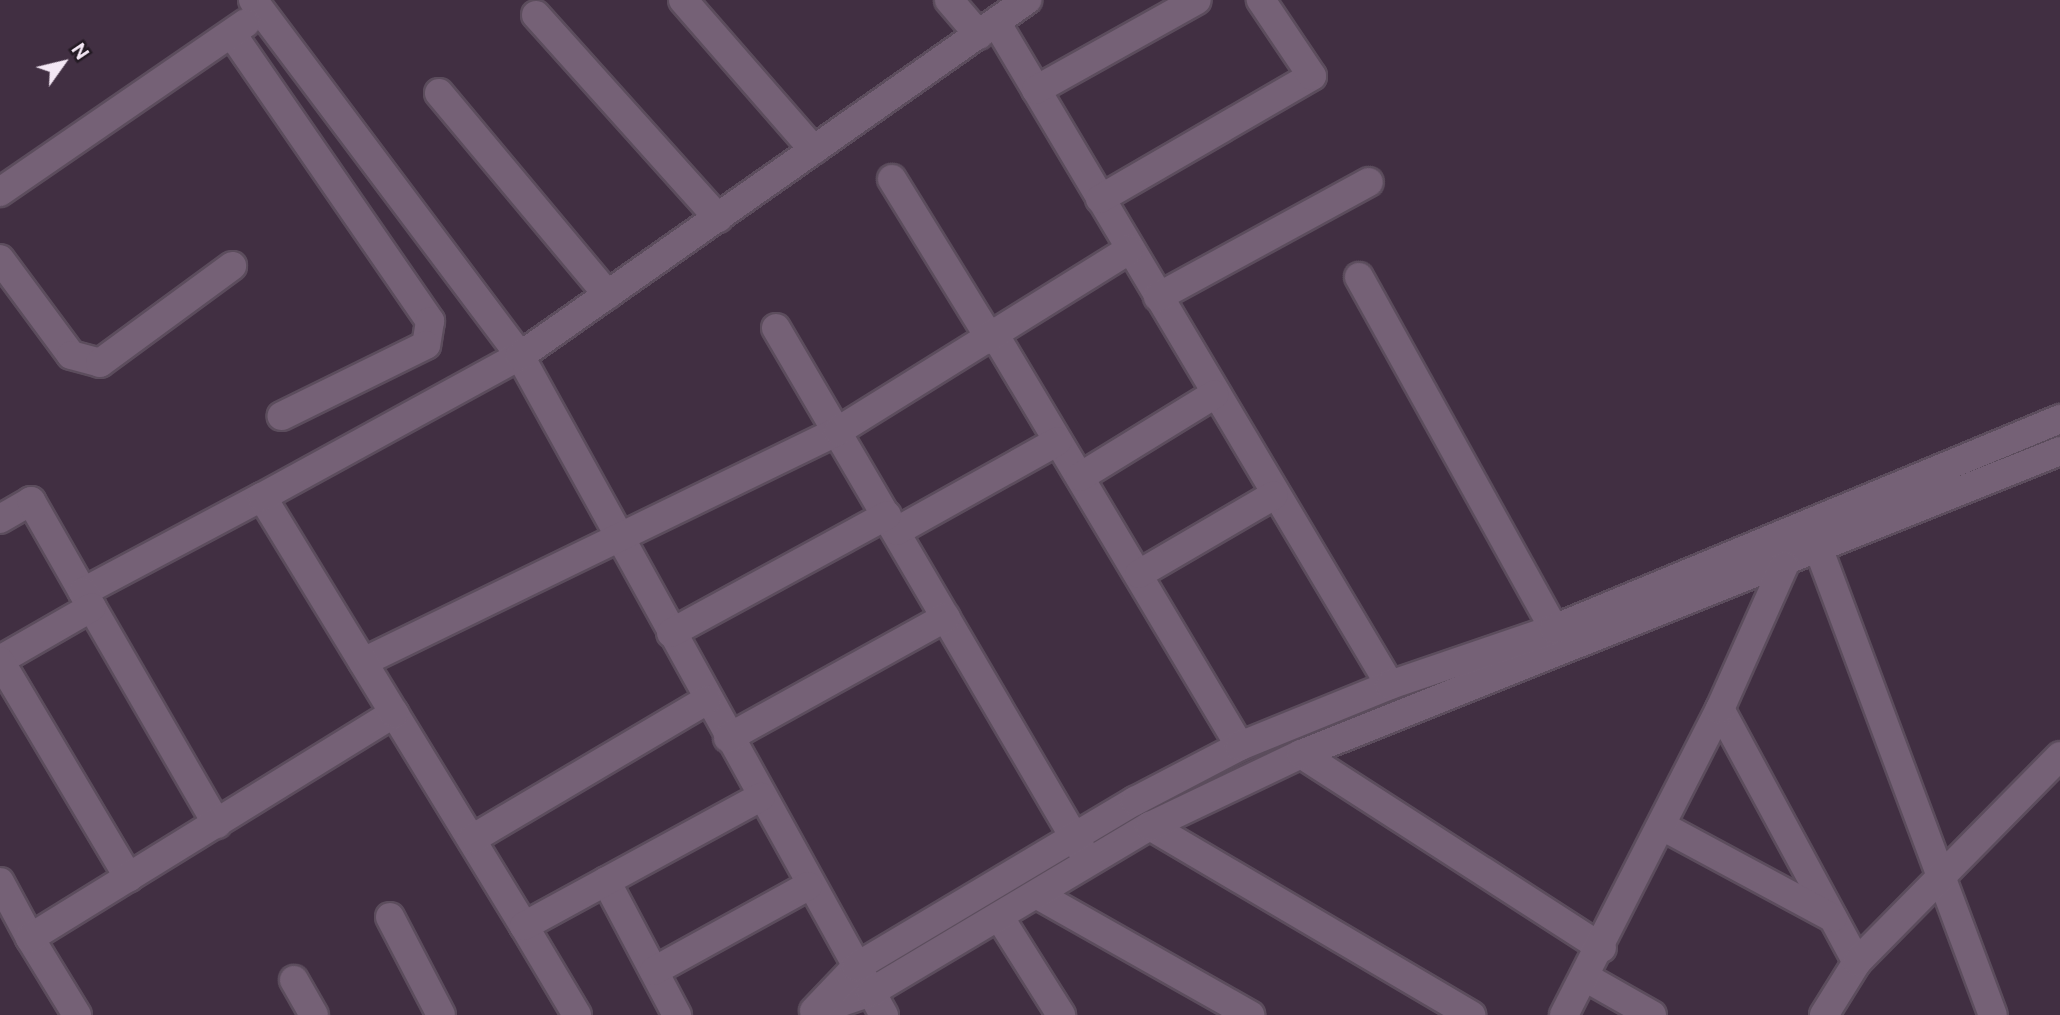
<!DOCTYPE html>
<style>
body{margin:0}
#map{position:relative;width:2060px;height:1015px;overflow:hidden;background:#412f42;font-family:"Public Sans",sans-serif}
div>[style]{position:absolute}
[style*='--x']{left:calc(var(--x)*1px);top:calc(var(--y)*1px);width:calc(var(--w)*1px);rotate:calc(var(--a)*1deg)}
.roads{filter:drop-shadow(2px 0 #5c4d5d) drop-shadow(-2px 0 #5c4d5d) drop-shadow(0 2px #5c4d5d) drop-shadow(0 -2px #5c4d5d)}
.minor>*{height:28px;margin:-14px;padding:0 14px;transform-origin:14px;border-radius:14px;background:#756176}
span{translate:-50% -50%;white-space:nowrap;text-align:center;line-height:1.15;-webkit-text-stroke:5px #231a23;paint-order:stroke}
.north{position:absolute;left:28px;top:28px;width:70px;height:70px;-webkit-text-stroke:5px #231a23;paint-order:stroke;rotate:56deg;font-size:19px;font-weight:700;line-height:28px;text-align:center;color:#f4e8f5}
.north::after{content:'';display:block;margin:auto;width:24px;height:32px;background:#f4e8f5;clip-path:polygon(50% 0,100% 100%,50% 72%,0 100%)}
</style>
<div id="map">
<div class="roads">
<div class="minor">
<i style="--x:253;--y:0;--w:445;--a:53.1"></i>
<i style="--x:520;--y:356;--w:753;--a:61.09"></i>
<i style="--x:683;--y:0;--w:199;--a:48.9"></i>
<i style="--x:949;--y:0;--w:46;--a:49.4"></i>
<i style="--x:536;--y:15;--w:273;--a:48.1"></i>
<i style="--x:996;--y:22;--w:771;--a:59.28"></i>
<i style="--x:232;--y:34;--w:349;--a:55.4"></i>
<i style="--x:430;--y:321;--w:24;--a:99"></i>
<i style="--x:426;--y:345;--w:161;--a:153.8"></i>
<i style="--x:1036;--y:90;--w:184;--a:-29.2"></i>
<i style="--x:439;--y:93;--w:263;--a:50.1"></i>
<i style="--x:892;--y:179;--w:189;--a:58.4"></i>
<i style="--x:0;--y:192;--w:298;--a:-34.5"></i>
<i style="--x:1100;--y:199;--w:245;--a:-30.1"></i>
<i style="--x:1312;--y:76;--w:92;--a:-123.9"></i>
<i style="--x:0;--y:259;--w:119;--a:53.5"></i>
<i style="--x:71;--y:355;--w:30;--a:15"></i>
<i style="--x:100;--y:363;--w:164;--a:-36.3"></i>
<i style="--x:1359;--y:277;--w:402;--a:61"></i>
<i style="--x:1158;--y:297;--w:240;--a:-28.6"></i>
<i style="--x:776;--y:328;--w:610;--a:59.65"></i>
<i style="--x:996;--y:337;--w:476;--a:59.2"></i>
<i style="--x:1080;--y:477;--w:158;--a:-31.6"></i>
<i style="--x:0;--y:519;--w:36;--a:-30"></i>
<i style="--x:31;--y:501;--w:105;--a:60.3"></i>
<i style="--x:83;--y:592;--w:203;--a:-28"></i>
<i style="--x:897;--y:531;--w:184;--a:-29.2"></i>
<i style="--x:1819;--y:550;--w:496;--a:69.5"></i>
<i style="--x:1139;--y:574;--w:156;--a:-30.3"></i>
<i style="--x:83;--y:592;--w:268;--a:60"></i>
<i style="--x:671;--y:633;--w:246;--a:-28.6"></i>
<i style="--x:0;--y:660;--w:106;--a:-29.9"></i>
<i style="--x:0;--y:661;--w:252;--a:59.3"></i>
<i style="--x:363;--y:662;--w:528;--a:-25.93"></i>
<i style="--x:838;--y:431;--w:343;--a:-31.9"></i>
<i style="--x:1720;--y:709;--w:288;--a:61.6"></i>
<i style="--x:394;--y:713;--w:250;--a:58.6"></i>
<i style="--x:728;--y:738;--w:249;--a:-29"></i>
<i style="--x:1301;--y:754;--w:358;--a:32.8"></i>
<i style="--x:1150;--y:826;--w:373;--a:30.5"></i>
<i style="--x:1662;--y:826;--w:194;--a:28.3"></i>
<i style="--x:472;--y:839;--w:273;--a:-30.6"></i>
<i style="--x:606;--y:881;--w:152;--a:62.1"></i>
<i style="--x:0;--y:882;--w:64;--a:61.8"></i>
<i style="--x:1038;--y:895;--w:244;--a:29.5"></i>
<i style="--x:390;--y:917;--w:110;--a:62.5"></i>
<i style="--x:1000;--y:918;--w:115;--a:57.8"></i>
<i style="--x:654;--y:971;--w:176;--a:-28.9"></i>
<i style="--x:1585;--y:977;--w:77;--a:29.6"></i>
<i style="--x:294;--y:980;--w:40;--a:60.3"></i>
<i style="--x:818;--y:1010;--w:56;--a:-18.8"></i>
<i style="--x:871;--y:992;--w:325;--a:-30.8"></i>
<i style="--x:1150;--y:826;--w:167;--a:-25.5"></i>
<i style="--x:1301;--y:754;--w:817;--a:-21.76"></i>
<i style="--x:814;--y:1011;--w:61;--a:-46.3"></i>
<i style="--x:856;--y:967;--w:325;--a:-30.8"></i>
<i style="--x:1135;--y:801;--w:119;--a:-27.6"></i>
<i style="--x:1240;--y:746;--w:162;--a:-22.1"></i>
<i style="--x:1390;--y:685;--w:173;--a:-18.9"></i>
<i style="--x:1554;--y:629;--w:548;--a:-22.54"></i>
<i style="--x:77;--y:1015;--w:90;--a:-121.4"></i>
<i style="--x:30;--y:938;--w:428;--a:-31.7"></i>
<i style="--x:394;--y:713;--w:253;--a:-121.4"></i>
<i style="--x:262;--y:497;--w:294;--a:-28.7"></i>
<i style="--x:520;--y:356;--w:620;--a:-35.08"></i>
<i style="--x:577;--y:1015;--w:104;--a:-120.8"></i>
<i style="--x:524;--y:926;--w:270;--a:-28.6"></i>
<i style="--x:1564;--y:1015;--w:343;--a:-63"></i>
<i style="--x:1720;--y:709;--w:157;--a:-65.9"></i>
<i style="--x:1824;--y:1015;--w:62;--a:-58.1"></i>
<i style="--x:1857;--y:962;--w:289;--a:-45.4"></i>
</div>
</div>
<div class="north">N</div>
</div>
